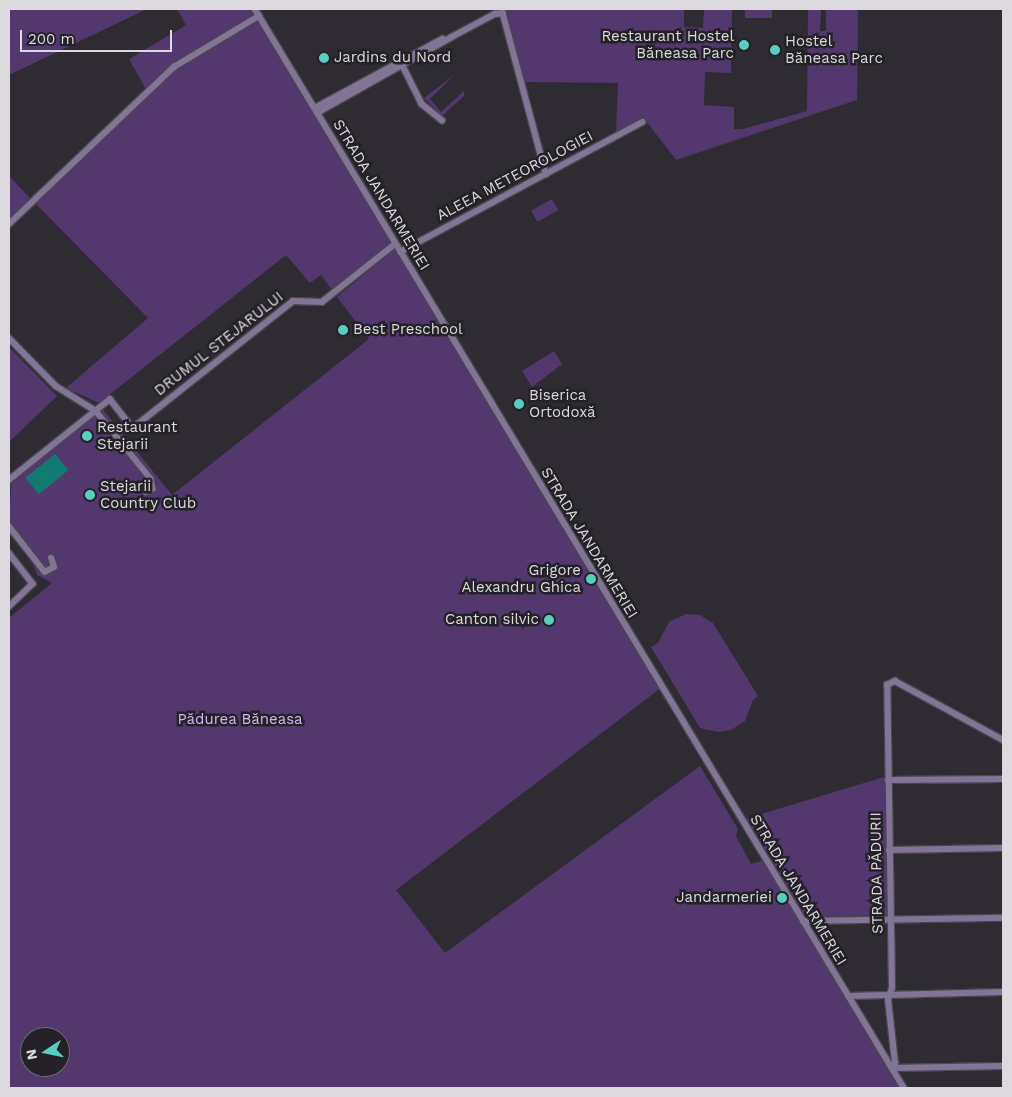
<!DOCTYPE html>
<meta charset="utf-8">
<style>
body{margin:0}
#map{position:relative;width:1012px;height:1097px;overflow:hidden;background:#2e2b32;font-family:"Work Sans",sans-serif}
div>[style]{position:absolute}
[style*='--x']{left:calc(var(--x)*1px);top:calc(var(--y)*1px);width:calc(var(--w)*1px);rotate:calc(var(--a)*1deg)}
.green>*{inset:0;background:#533870;transform-origin:0 0}
.water>*{inset:0;background:#107b70;transform-origin:0 0}
.roads{filter:drop-shadow(1px 0 #4a474e) drop-shadow(-1px 0 #4a474e) drop-shadow(0 1px #4a474e) drop-shadow(0 -1px #4a474e)}
.minor>*{height:5.5px;margin:-2.75px;padding:0 2.75px;transform-origin:2.75px;border-radius:2.75px;background:#827494}
.dots>*{width:14px;height:14px;translate:-50% -50%;box-sizing:border-box;border:2px solid #242228;border-radius:50%}
span{translate:-50% -50%;white-space:nowrap;text-align:center;line-height:1.15;-webkit-text-stroke:5px #242228;paint-order:stroke}
.poi-label{font-size:15px;color:#dcdade}
.right{translate:-100% -50%;text-align:right}
.left{translate:0 -50%;text-align:left}
.street-label{font-size:15px;color:#dcdade}
.park-label{font-size:15px;color:#d1b7f2}
.frame{position:absolute;inset:0;border:10px solid #dcdade;pointer-events:none}
.north{position:absolute;left:20px;top:1027px;width:50px;height:50px;box-sizing:border-box;background:#242228;border:1px solid #6e6c71;border-radius:50%;rotate:259deg;font-size:14px;font-weight:700;line-height:20px;text-align:center;color:#dcdade}
.north::after{content:'';display:block;margin:auto;width:18px;height:22px;background:#58cebf;clip-path:polygon(50% 0,100% 100%,50% 72%,0 100%)}
.scale{position:absolute;left:20px;top:30px;width:152px;height:22px;box-sizing:border-box;border:2px solid #dcdade;border-top:0;padding-left:6px;font-size:15px;line-height:18px;white-space:nowrap;color:#dcdade;-webkit-text-stroke:4px #242228;paint-order:stroke}
</style>
<div id="map">
<div class="green">
<i style="clip-path:polygon(9px 9px,147px 9px,9px 75px)"></i>
<i style="clip-path:polygon(evenodd,177px 9px,265px 9px,258px 12px,662px 687px,396px 890px,445px 953px,700px 766px,738px 829px,736px 836px,751px 864px,764px 860px,743px 823px,748px 818px,884px 777px,888px 780px,890px 920px,804px 921px,904px 1088px,9px 1088px,9px 618px,52px 583px,37px 575px,33px 563px,9px 533px,11px 484px,101px 407px,172px 495px,369px 339px,337px 297px,392px 251px,388px 244px,332px 290px,321px 275px,310px 283px,286px 255px,99px 403px,66px 388px,148px 318px,32px 200px,147px 91px,129px 59px,186px 25px,177px 9px,30px 1037px,60px 1037px,60px 1067px,30px 1067px,30px 1037px)"></i>
<i style="clip-path:polygon(505px 9px,684px 9px,684px 27px,703px 28px,704px 9px,732px 9px,731px 73px,705px 72px,704px 105px,734px 107px,734px 129px,743px 129px,807px 111px,808px 9px,821px 9px,820px 31px,826px 31px,826px 9px,858px 9px,857px 100px,676px 160px,643px 117px,616px 133px,618px 83px,525px 82px)"></i>
<i style="left:745px;top:9px;width:27px;height:9px"></i>
<i style="clip-path:polygon(454px 75px,430px 99px,441px 112px,464px 91px,464px 96px,442px 116px,424px 98px)"></i>
<i style="clip-path:polygon(9px 176px,30px 198px,9px 219px)"></i>
<i style="left:552px;top:199px;width:13px;height:24px;rotate:61deg"></i>
<i style="clip-path:polygon(9px 347px,57px 396px,9px 442px)"></i>
<i style="clip-path:polygon(554px 351px,562px 364px,532px 387px,522px 371px)"></i>
<i style="clip-path:polygon(686px 614px,700px 615px,713px 623px,758px 696px,753px 700px,745px 721px,731px 730px,718px 732px,700px 728px,651px 647px,658px 643px,669px 622px)"></i>
</div>
<div class="water">
<i style="left:55px;top:454px;width:21px;height:38px;rotate:51deg"></i>
</div>
<div class="roads">
<div class="minor">
<i style="--x:255;--y:9;--w:1259;--a:58.97"></i>
<i style="--x:403;--y:66;--w:42;--a:63.4"></i>
<i style="--x:422;--y:104;--w:26;--a:39"></i>
<i style="--x:315;--y:108;--w:145;--a:-28.5"></i>
<i style="--x:317;--y:113;--w:153;--a:-29.4"></i>
<i style="--x:450;--y:38;--w:51;--a:-28.1"></i>
<i style="--x:495;--y:14;--w:8;--a:-7"></i>
<i style="--x:503;--y:13;--w:167;--a:75"></i>
<i style="--x:9;--y:224;--w:228;--a:-43.6"></i>
<i style="--x:174;--y:67;--w:99;--a:-31"></i>
<i style="--x:400;--y:252;--w:275;--a:-28.2"></i>
<i style="--x:9;--y:338;--w:67;--a:45.6"></i>
<i style="--x:56;--y:386;--w:47;--a:32"></i>
<i style="--x:96;--y:411;--w:87;--a:51"></i>
<i style="--x:151;--y:479;--w:10;--a:79"></i>
<i style="--x:153;--y:489;--w:8;--a:157"></i>
<i style="--x:146;--y:492;--w:4;--a:-153"></i>
<i style="--x:9;--y:480;--w:129;--a:-38.7"></i>
<i style="--x:110;--y:399;--w:37;--a:52"></i>
<i style="--x:133;--y:428;--w:204;--a:-38.4"></i>
<i style="--x:293;--y:301;--w:29;--a:2"></i>
<i style="--x:322;--y:302;--w:93;--a:-38.5"></i>
<i style="--x:9;--y:526;--w:58;--a:52"></i>
<i style="--x:45;--y:572;--w:10;--a:-29"></i>
<i style="--x:54;--y:567;--w:9;--a:-108"></i>
<i style="--x:9;--y:553;--w:39;--a:52"></i>
<i style="--x:33;--y:584;--w:33;--a:136"></i>
<i style="--x:888;--y:780;--w:115;--a:-0.5"></i>
<i style="--x:889;--y:850;--w:114;--a:-1"></i>
<i style="--x:803;--y:921;--w:200;--a:-0.9"></i>
<i style="--x:848;--y:996;--w:155;--a:-1.5"></i>
<i style="--x:892;--y:1068;--w:6;--a:-59"></i>
<i style="--x:895;--y:1063;--w:63;--a:-96.3"></i>
<i style="--x:888;--y:1000;--w:13;--a:-72"></i>
<i style="--x:892;--y:988;--w:303;--a:-90.9"></i>
<i style="--x:887;--y:685;--w:9;--a:-27"></i>
<i style="--x:895;--y:681;--w:123;--a:28.6"></i>
<i style="--x:892;--y:1068;--w:111;--a:-1"></i>
</div>
</div>
<div class="dots">
<i style="left:744px;top:45px;background:#58cebf"></i>
<i style="left:775px;top:50px;background:#58cebf"></i>
<i style="left:324px;top:58px;background:#58cebf"></i>
<i style="left:343px;top:330px;background:#58cebf"></i>
<i style="left:519px;top:404px;background:#58cebf"></i>
<i style="left:87px;top:436px;background:#58cebf"></i>
<i style="left:90px;top:495px;background:#58cebf"></i>
<i style="left:591px;top:579px;background:#58cebf"></i>
<i style="left:549px;top:620px;background:#58cebf"></i>
<i style="left:782px;top:898px;background:#58cebf"></i>
</div>
<div class="poi-label">
<span class="right" style="left:734px;top:45px">Restaurant Hostel<br>Băneasa Parc</span>
<span class="left" style="left:785px;top:50px">Hostel<br>Băneasa Parc</span>
<span class="left" style="left:334px;top:58px">Jardins du Nord</span>
<span class="left" style="left:353px;top:330px">Best Preschool</span>
<span class="left" style="left:529px;top:404px">Biserica<br>Ortodoxă</span>
<span class="left" style="left:97px;top:436px">Restaurant<br>Stejarii</span>
<span class="left" style="left:100px;top:495px">Stejarii<br>Country Club</span>
<span class="right" style="left:581px;top:579px">Grigore<br>Alexandru Ghica</span>
<span class="right" style="left:539px;top:620px">Canton silvic</span>
<span class="right" style="left:772px;top:898px">Jandarmeriei</span>
</div>
<div class="street-label">
<span style="left:515px;top:176px;rotate:-28deg">ALEEA METEOROLOGIEI</span>
<span style="left:381px;top:195px;rotate:59deg">STRADA JANDARMERIEI</span>
<span style="left:219px;top:344px;rotate:-38deg">DRUMUL STEJARULUI</span>
<span style="left:589px;top:543px;rotate:59deg">STRADA JANDARMERIEI</span>
<span style="left:877px;top:873px;rotate:-91deg">STRADA PĂDURII</span>
<span style="left:798px;top:890px;rotate:59deg">STRADA JANDARMERIEI</span>
</div>
<div class="park-label">
<span style="left:240px;top:720px">Pădurea Băneasa</span>
</div>
<div class="frame"></div>
<div class="north">N</div>
<div class="scale">200 m</div>
</div>
